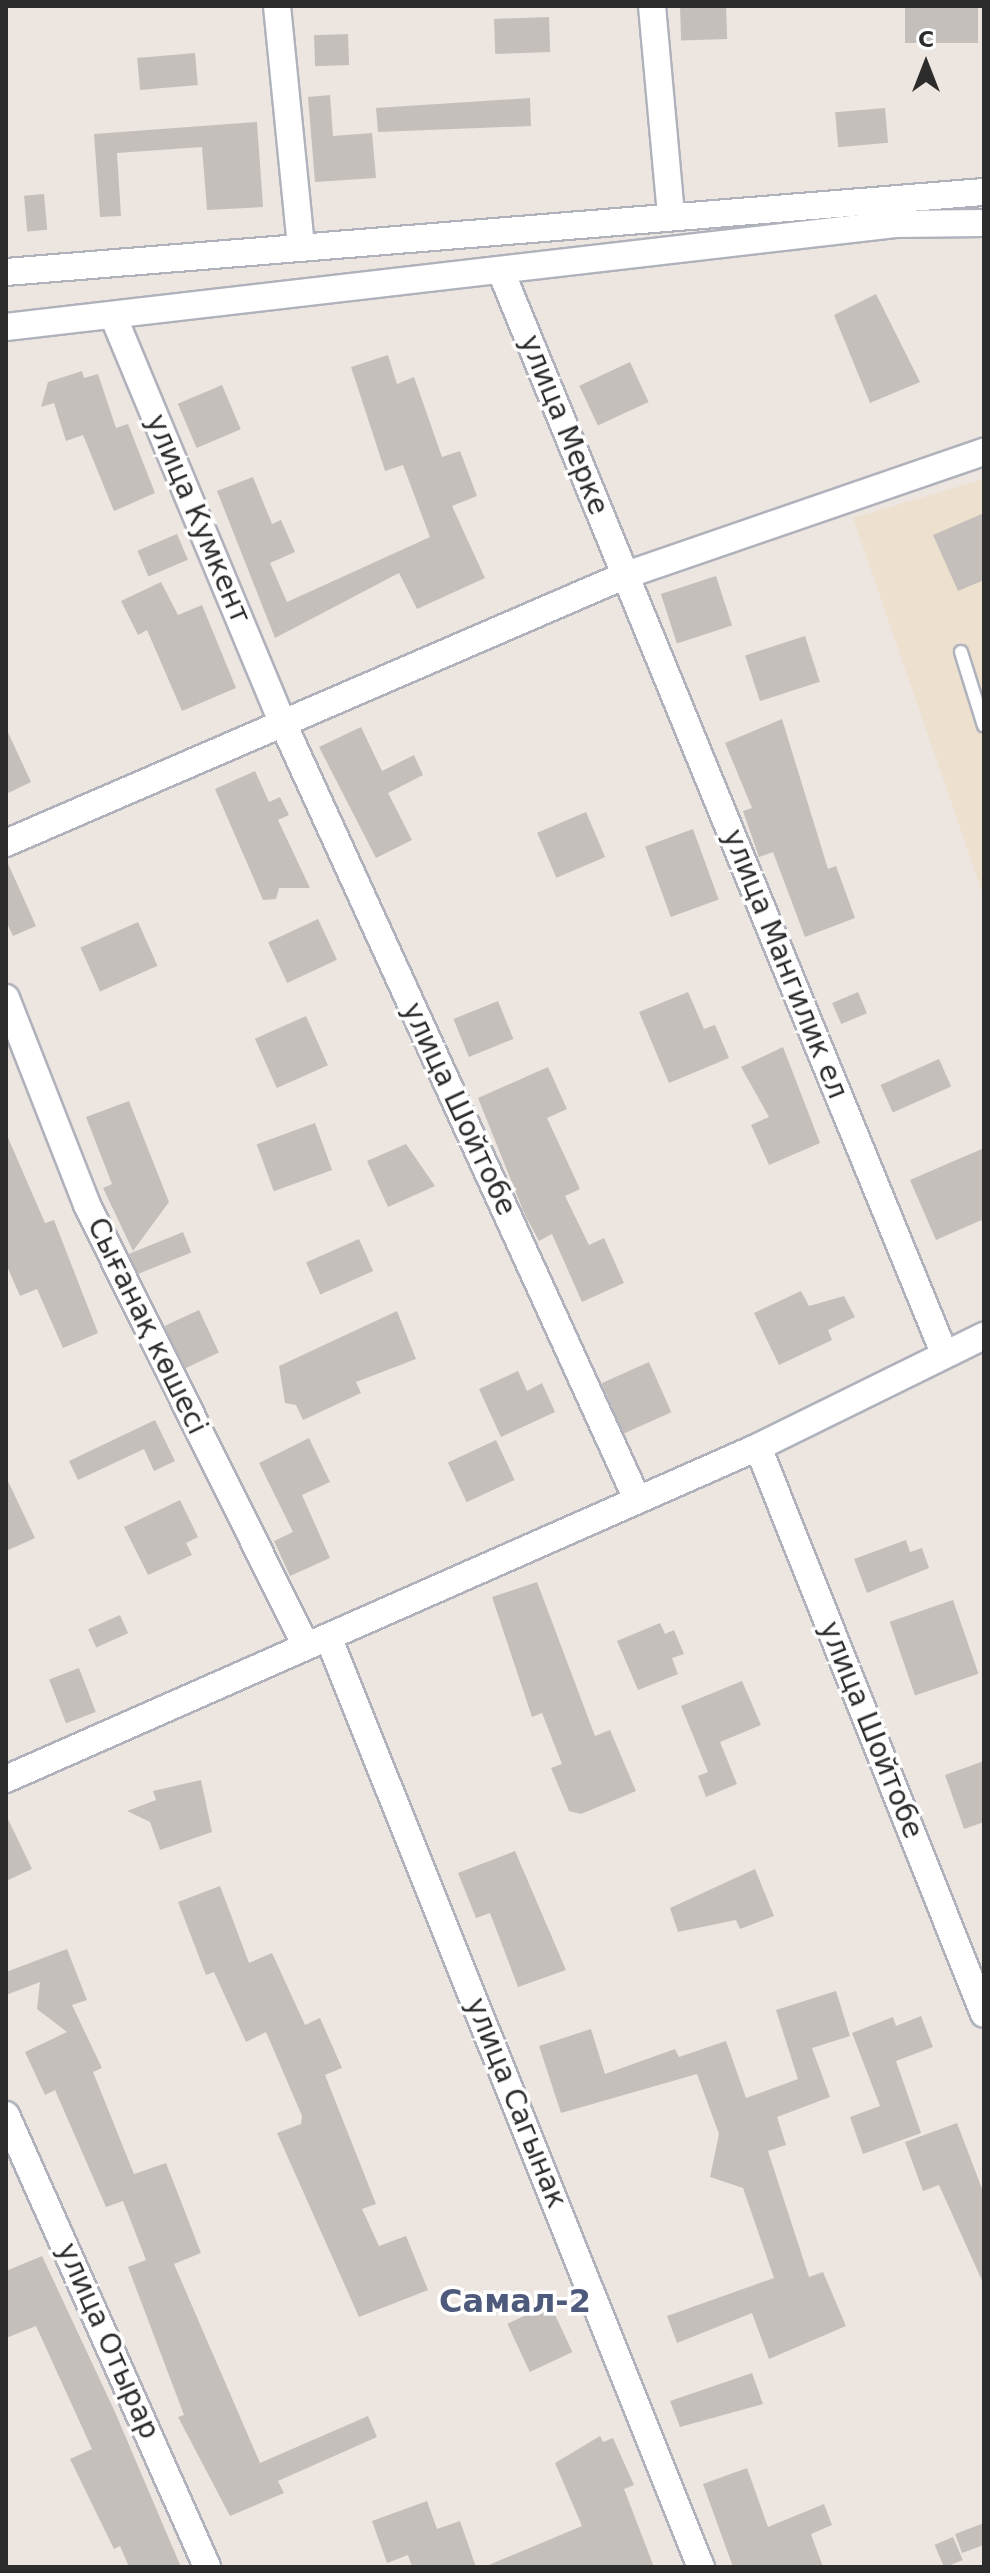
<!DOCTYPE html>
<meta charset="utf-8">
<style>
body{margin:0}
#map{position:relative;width:990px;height:2573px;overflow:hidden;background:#ede5df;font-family:"DejaVu Sans",sans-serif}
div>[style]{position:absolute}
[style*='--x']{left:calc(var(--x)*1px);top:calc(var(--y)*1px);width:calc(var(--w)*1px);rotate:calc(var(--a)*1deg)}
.education>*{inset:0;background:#ede0cf}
.building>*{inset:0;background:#c5bfbb;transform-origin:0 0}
.roads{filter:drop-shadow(2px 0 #afb2bb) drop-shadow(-2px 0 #afb2bb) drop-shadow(0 2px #afb2bb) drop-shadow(0 -2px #afb2bb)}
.service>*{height:12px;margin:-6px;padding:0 6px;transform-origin:6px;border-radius:6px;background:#fff}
.minor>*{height:26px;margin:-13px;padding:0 13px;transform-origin:13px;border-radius:13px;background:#fff}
span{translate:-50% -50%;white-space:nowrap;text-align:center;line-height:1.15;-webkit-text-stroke:7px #fff;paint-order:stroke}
.street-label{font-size:28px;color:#2c2c2c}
.quarter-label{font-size:32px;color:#4e5a7b;font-weight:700}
.frame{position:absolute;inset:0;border:8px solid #2c2c2c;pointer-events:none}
.north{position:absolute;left:886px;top:24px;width:80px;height:80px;-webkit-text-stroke:6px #fff;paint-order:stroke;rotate:0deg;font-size:22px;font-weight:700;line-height:32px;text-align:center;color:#2c2c2c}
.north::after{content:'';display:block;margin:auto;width:28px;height:36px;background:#2c2c2c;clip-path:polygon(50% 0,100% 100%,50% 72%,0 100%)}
</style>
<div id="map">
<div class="education">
<i style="clip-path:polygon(984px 479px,984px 897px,853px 518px)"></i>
</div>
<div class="building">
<i style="left:726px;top:6px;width:33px;height:46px;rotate:88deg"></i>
<i style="left:905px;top:6px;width:73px;height:37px"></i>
<i style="left:549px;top:17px;width:35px;height:55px;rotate:88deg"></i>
<i style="left:348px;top:34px;width:31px;height:34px;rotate:88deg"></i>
<i style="left:195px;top:53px;width:32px;height:58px;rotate:85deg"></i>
<i style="clip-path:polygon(330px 95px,333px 136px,372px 133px,376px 178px,315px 182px,308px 97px)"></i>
<i style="clip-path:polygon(530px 98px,531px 126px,378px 132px,376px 108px)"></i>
<i style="left:885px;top:108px;width:35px;height:50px;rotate:85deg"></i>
<i style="clip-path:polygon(257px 122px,263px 207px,207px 210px,202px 147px,117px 153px,121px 216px,100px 217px,94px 134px)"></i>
<i style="left:44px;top:194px;width:36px;height:20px;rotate:85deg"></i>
<i style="clip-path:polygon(876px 294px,920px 382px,870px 403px,834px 315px)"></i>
<i style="clip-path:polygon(388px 355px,397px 384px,414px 377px,442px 457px,460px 451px,477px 496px,452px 506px,485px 578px,417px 609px,399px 573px,275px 638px,217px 491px,253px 477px,272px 524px,281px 520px,295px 552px,270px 563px,287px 602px,430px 537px,403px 465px,385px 471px,351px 367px)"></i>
<i style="left:630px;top:362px;width:44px;height:56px;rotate:65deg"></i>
<i style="clip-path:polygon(82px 371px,84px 378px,98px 374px,116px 428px,128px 424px,155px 493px,114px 511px,83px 435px,66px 441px,54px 403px,41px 407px,48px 382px)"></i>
<i style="left:222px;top:385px;width:48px;height:48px;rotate:67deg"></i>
<i style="clip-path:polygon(984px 513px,984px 580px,958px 591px,933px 535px)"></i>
<i style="left:177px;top:534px;width:28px;height:43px;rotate:67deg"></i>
<i style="left:716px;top:576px;width:52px;height:58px;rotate:72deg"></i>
<i style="clip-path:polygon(161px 582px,178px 615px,202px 605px,236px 688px,182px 711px,147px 630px,138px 635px,121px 601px)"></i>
<i style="left:805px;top:636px;width:48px;height:63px;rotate:72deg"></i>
<i style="clip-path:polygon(782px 719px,828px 869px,836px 866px,855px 918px,805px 937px,773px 852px,759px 857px,743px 811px,752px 808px,725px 743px)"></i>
<i style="clip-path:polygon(361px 727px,382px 771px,414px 755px,423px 775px,388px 793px,412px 840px,376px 858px,319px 747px)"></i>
<i style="clip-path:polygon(6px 728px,31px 782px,6px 794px)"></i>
<i style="clip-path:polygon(255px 771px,269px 802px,280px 797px,289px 815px,278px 820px,310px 888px,279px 888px,276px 899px,263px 900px,215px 789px)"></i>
<i style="left:586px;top:812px;width:49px;height:53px;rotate:67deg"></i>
<i style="left:693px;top:829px;width:75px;height:51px;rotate:70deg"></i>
<i style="clip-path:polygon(6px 859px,36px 926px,13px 936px,6px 921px)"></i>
<i style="left:318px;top:919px;width:45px;height:55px;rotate:65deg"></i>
<i style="left:138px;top:922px;width:48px;height:63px;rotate:66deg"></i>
<i style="clip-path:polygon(688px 992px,704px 1029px,715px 1025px,729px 1058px,669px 1083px,639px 1012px)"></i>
<i style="left:858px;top:992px;width:23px;height:28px;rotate:67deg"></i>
<i style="left:498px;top:1001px;width:41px;height:48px;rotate:68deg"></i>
<i style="left:306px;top:1016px;width:54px;height:56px;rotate:66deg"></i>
<i style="clip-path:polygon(783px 1047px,820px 1143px,769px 1165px,751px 1125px,769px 1117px,741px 1067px)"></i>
<i style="left:939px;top:1059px;width:30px;height:64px;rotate:66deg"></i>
<i style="clip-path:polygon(548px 1067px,567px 1109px,547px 1118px,580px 1189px,565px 1196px,589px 1245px,604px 1238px,624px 1283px,582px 1302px,552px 1234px,539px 1241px,525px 1215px,478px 1098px)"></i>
<i style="clip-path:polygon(129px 1101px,169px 1202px,133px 1251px,103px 1188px,112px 1184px,86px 1117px)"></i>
<i style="left:315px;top:1123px;width:50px;height:62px;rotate:70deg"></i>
<i style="clip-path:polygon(6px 1133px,45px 1223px,54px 1220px,98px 1333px,63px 1348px,37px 1289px,20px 1296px,6px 1264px)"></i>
<i style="clip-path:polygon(406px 1144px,435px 1186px,388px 1207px,367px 1161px)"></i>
<i style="clip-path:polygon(984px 1148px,984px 1219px,936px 1240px,910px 1180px)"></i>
<i style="left:183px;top:1232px;width:22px;height:58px;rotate:68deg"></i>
<i style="left:359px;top:1239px;width:35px;height:58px;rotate:66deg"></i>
<i style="clip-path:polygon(801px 1291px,809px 1306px,844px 1296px,855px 1317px,828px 1330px,832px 1340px,779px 1365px,754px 1313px)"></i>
<i style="left:199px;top:1310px;width:47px;height:38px;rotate:65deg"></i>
<i style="clip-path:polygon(397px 1311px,416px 1359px,356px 1382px,361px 1393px,303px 1420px,296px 1405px,285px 1403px,279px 1366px)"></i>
<i style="left:649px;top:1362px;width:55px;height:52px;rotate:66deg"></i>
<i style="clip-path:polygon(518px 1371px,527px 1391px,542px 1383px,555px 1412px,501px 1437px,479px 1389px)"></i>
<i style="clip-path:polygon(155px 1420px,175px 1461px,154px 1471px,144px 1449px,78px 1480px,69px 1461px)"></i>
<i style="clip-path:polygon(309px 1438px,330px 1482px,302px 1495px,330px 1558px,290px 1576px,274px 1541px,293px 1532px,259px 1463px)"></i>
<i style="left:496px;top:1440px;width:44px;height:53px;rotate:65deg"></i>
<i style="clip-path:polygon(6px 1477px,35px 1538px,6px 1551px)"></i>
<i style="clip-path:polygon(180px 1500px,198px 1537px,186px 1543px,192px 1555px,148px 1575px,124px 1527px)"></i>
<i style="clip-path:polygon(906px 1540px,910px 1552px,922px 1548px,929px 1568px,867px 1593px,854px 1559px)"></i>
<i style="clip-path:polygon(537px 1582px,595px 1736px,610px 1730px,636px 1791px,581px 1814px,569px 1811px,551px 1768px,562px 1764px,542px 1713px,532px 1717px,492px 1597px)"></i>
<i style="left:953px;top:1600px;width:78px;height:67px;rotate:71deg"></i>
<i style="left:120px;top:1615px;width:20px;height:35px;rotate:66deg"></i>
<i style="clip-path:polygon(660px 1623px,665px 1634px,674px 1630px,684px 1654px,672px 1658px,678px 1674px,638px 1690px,617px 1641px)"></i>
<i style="left:79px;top:1668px;width:47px;height:32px;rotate:69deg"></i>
<i style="clip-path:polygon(742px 1681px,761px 1725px,720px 1742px,737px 1784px,706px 1797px,698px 1776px,708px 1772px,681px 1706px)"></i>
<i style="clip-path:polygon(984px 1761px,984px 1822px,964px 1829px,945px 1775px)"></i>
<i style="clip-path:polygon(201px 1780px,212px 1832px,160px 1850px,150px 1822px,127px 1811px,156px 1800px,153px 1791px)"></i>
<i style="clip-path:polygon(6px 1815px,32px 1869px,6px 1881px)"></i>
<i style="clip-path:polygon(515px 1851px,566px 1970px,518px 1987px,490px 1913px,476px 1918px,458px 1873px)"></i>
<i style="clip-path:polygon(755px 1869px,774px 1916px,740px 1929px,736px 1920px,678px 1932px,670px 1908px)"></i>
<i style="clip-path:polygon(220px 1886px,249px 1963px,272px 1953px,305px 2025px,320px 2018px,342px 2068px,325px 2075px,376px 2204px,362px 2209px,379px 2246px,406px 2236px,428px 2290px,359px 2317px,277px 2133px,301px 2124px,302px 2116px,266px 2032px,246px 2042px,214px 1972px,206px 1975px,178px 1902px)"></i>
<i style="clip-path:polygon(67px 1949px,87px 2000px,72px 2005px,102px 2068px,93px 2072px,134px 2174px,166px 2163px,201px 2253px,174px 2264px,260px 2463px,368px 2416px,377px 2437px,278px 2481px,284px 2493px,230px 2516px,178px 2417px,184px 2415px,128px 2267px,146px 2260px,123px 2201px,106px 2207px,55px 2090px,45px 2095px,25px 2052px,67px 2032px,37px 2009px,40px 1982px,6px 1995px,6px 1972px)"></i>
<i style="clip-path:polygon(836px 1991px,850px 2036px,812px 2048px,830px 2097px,777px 2117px,786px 2145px,768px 2151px,809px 2277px,823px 2272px,846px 2326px,769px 2359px,752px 2313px,677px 2343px,667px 2316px,774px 2278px,743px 2188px,710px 2177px,719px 2134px,697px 2074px,561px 2113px,539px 2046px,591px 2029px,605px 2074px,675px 2049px,679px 2057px,726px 2041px,746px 2098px,798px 2079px,776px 2010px)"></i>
<i style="clip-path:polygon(921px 2016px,933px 2047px,896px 2061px,921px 2133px,863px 2154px,850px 2117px,880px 2106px,852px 2033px,893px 2017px,896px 2026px)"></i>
<i style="clip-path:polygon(957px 2123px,984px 2194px,984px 2285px,939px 2185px,923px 2191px,905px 2142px)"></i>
<i style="clip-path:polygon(42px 2256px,115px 2412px,181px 2567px,129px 2567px,120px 2546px,114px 2549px,70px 2459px,92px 2449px,36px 2326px,6px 2338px,6px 2271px)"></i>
<i style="left:550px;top:2304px;width:53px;height:47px;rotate:65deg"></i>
<i style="clip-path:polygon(752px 2373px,763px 2404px,680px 2427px,670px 2401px)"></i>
<i style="clip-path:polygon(600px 2436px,603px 2442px,613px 2438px,634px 2485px,624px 2489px,654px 2567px,484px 2567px,582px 2526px,555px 2463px)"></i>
<i style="clip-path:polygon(747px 2468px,768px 2527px,824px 2504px,832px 2525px,811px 2534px,823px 2567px,733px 2567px,703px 2484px)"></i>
<i style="clip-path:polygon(427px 2501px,437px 2529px,460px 2521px,476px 2567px,412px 2567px,408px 2555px,387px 2563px,372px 2521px)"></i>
<i style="clip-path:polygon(984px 2523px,984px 2545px,962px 2553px,955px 2534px)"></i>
<i style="left:953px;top:2537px;width:25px;height:20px;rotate:67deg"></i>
</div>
<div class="roads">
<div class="service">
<i style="--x:961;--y:652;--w:77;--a:72.7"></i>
</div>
<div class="minor">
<i style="--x:277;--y:6;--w:241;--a:84.3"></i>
<i style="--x:652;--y:6;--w:209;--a:84.8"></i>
<i style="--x:6;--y:272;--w:981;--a:-4.68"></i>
<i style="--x:502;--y:274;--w:1166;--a:67.72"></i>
<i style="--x:114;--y:318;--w:434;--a:67.4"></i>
<i style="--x:281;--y:719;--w:857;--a:65.47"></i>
<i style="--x:6;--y:327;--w:895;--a:-6.61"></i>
<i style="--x:895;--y:224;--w:89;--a:-0.6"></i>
<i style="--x:6;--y:843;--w:675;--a:-23.38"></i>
<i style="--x:626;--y:575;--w:379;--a:-19"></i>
<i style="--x:6;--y:998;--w:222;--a:68.6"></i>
<i style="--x:87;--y:1205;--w:492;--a:63.6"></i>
<i style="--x:758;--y:1447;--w:610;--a:68.27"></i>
<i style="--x:329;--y:1639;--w:1000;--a:68.16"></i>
<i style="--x:6;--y:1779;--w:822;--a:-23.82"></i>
<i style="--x:758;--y:1447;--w:252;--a:-26.2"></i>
<i style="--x:6;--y:2115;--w:495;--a:66"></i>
</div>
</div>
<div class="street-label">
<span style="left:564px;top:425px;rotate:68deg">улица Мерке</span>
<span style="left:198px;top:519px;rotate:67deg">улица Кумкент</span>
<span style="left:785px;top:964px;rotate:68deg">улица Мангилик ел</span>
<span style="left:459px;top:1109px;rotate:65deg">улица Шойтобе</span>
<span style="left:147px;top:1326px;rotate:64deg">Сығанақ көшесі</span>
<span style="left:871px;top:1730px;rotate:68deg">улица Шойтобе</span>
<span style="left:516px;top:2103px;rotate:68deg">улица Сагынак</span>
<span style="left:108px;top:2341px;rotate:66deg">улица Отырар</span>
</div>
<div class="quarter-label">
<span style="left:515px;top:2301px">Самал-2</span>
</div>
<div class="frame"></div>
<div class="north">С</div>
</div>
